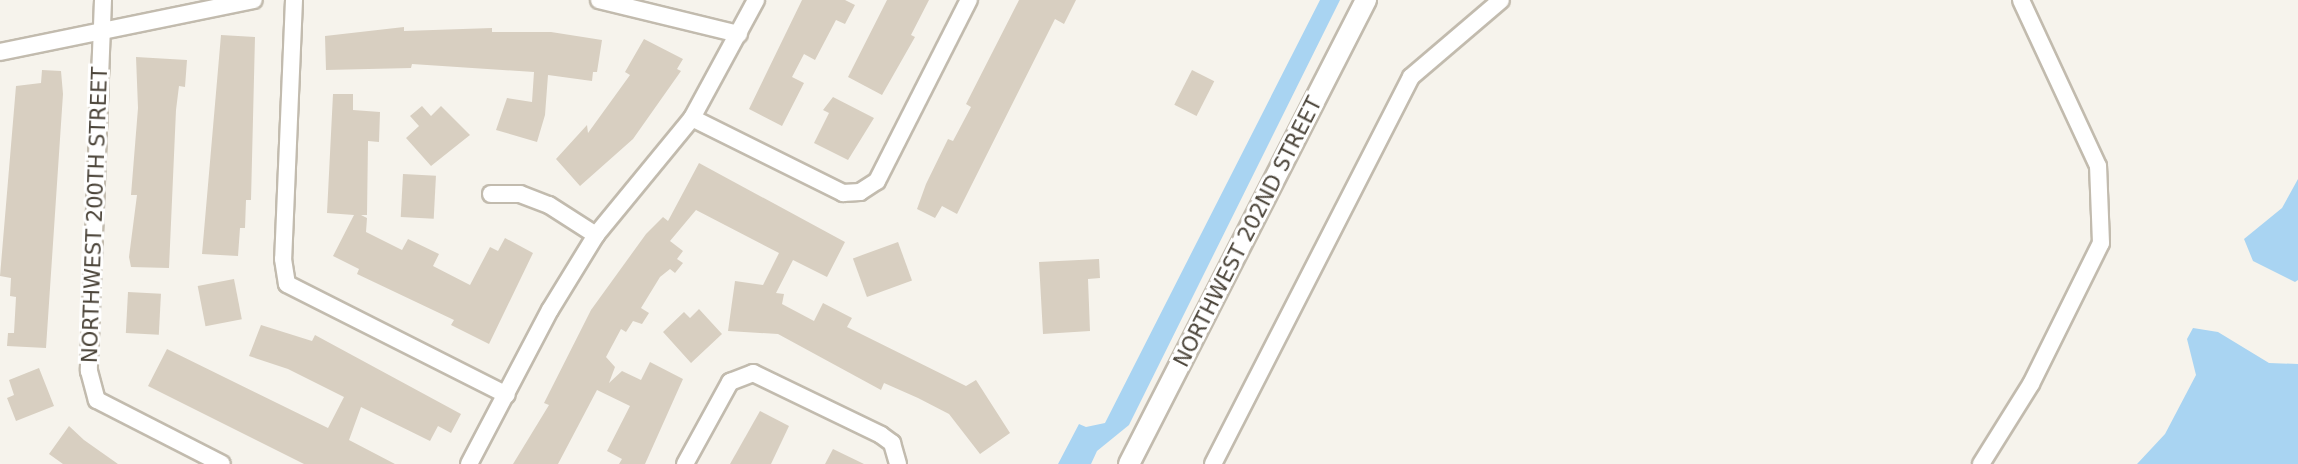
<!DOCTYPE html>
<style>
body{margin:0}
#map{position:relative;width:2298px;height:464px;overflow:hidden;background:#f6f3ec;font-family:"DejaVu Sans",sans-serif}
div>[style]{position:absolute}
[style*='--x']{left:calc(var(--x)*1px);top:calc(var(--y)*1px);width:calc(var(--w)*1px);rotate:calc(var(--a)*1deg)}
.water>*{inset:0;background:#a9d4f2}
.building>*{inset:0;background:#d8cfc1;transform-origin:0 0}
.roads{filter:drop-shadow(2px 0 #c2bbae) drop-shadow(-2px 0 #c2bbae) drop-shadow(0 2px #c2bbae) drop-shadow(0 -2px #c2bbae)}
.minor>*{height:16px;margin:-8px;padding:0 8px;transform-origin:8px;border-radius:8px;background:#fff}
.tertiary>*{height:20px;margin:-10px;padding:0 10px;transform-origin:10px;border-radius:10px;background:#fff}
span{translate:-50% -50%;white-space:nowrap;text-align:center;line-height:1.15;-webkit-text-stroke:6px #fff;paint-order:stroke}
.street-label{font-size:21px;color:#4b4439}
</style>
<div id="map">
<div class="water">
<i style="clip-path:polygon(1320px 0,1340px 0,1129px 425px,1097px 451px,1091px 464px,1058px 464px,1079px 424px,1086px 427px,1105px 423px)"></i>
<i style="clip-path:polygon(2298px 179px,2298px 280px,2295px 282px,2253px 261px,2244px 239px,2282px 208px)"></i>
<i style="clip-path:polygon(2193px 328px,2218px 332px,2269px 363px,2298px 364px,2298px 464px,2137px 464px,2165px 434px,2196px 375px,2187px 339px)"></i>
</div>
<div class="building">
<i style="clip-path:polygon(802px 0,845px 0,855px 5px,845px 24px,836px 20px,815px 60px,804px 54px,792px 77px,804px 83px,782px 126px,749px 109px)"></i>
<i style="clip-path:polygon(887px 0,929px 0,911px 35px,915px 37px,882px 95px,848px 77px)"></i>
<i style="clip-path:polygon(1019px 0,1076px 0,1064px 24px,1055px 19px,957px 214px,942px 206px,935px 218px,917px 209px,926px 184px,948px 139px,953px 141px,971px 107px,966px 104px)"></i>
<i style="clip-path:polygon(404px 27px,404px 31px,492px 28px,492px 32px,551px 32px,602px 40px,597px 72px,593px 72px,592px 81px,548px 75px,545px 115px,537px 142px,496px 130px,507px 98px,532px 102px,534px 72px,412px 64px,411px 68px,326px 70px,325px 36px)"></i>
<i style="clip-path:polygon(221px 35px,255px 37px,251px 200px,246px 200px,245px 228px,240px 228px,238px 256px,202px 254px)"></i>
<i style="clip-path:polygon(644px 39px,683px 59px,677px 69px,681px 71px,633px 139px,580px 186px,556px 159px,587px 125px,588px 133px,630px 75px,625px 72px)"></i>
<i style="clip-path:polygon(136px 57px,187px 60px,185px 87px,179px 86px,176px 110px,169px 268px,131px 267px,129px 257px,137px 195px,131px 195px,138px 108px)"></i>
<i style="clip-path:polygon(42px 70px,61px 71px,63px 94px,46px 348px,7px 346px,8px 333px,14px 333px,16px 297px,10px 296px,11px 278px,0 276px,16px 86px,41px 83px)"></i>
<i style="left:1192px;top:70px;width:25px;height:39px;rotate:27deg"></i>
<i style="clip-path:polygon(333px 94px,353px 94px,353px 110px,380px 112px,379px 142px,368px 141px,367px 215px,361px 215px,367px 218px,366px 232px,402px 250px,408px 239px,439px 254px,433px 266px,470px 285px,490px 247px,498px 251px,505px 238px,533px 253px,489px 344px,451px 325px,454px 320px,357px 274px,359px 269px,333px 256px,354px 215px,327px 213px)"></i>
<i style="clip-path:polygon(833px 97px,874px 118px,848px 160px,814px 143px,829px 113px,823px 110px)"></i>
<i style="clip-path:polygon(422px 106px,431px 116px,441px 106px,470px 135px,431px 166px,406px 138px,419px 126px,410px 116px)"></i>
<i style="clip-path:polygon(699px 163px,845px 242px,827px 277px,793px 260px,776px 293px,784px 294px,782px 304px,814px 321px,823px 303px,852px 318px,847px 327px,966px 386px,976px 380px,1010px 433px,980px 454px,949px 414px,918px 398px,884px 383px,881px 390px,778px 334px,728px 331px,735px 281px,763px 285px,779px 253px,696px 210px,670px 241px,683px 251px,677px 259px,683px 263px,675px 273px,670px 269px,660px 277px,641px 308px,649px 313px,642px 324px,633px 321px,626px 332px,621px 329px,606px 357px,615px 367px,609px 383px,622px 371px,641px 380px,650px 362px,683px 379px,645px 464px,619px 464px,622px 459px,607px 451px,630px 406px,597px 390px,558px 464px,513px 464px,549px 405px,544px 403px,591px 310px,646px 234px,663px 217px,668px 221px)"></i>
<i style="left:403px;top:174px;width:33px;height:43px;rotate:3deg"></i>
<i style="left:898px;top:242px;width:41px;height:48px;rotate:70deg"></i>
<i style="clip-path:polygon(1099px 259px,1100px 278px,1088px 279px,1090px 331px,1043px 334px,1039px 262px)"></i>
<i style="left:234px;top:279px;width:41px;height:37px;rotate:79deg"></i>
<i style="left:128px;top:292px;width:33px;height:41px;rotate:3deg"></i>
<i style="clip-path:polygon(699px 309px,722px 334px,691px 363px,663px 332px,684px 312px,690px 318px)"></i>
<i style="clip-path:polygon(261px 325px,312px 341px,315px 335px,461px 414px,451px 433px,438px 426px,430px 441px,361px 407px,349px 440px,395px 464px,304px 464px,148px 386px,167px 349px,328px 428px,344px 397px,288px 369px,249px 356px)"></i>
<i style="clip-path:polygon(39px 368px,54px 406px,16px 421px,7px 398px,14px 395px,9px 380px)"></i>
<i style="clip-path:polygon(760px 411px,789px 426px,771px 464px,730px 464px)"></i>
<i style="clip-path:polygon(69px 426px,84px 440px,118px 464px,63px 464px,49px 454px)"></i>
<i style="clip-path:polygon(833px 449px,864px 464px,825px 464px)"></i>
</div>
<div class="roads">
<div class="minor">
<i style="--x:103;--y:0;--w:371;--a:92.2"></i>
<i style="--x:89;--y:371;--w:30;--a:75"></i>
<i style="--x:97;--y:400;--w:140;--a:27.1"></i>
<i style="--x:294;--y:0;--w:259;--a:92.4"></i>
<i style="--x:283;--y:259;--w:25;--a:81"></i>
<i style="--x:287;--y:284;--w:246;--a:26.8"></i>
<i style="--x:599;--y:0;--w:144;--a:13.7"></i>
<i style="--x:0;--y:52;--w:259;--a:-11.6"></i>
<i style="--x:692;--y:118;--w:169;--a:26.4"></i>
<i style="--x:843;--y:193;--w:17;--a:-3"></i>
<i style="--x:860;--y:192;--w:20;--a:-33"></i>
<i style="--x:877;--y:181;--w:203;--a:-63.1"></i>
<i style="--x:491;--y:194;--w:29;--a:0"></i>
<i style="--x:520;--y:194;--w:31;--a:21"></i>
<i style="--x:549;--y:205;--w:56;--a:32.6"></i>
<i style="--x:469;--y:464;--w:174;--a:-62.3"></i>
<i style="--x:550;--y:310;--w:88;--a:-58.5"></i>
<i style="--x:596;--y:235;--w:151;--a:-50.6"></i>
<i style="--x:692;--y:118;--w:134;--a:-61.5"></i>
<i style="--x:685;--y:464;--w:94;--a:-61.2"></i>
<i style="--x:730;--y:382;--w:25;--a:-21"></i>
<i style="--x:753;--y:373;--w:142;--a:25.8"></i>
<i style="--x:881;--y:435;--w:14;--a:36"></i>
<i style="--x:892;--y:443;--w:22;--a:74"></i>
<i style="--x:1213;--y:464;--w:435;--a:-62.9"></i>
<i style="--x:1411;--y:77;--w:118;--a:-40.5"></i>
<i style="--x:1981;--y:464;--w:94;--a:-58"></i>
<i style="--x:2031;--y:384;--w:157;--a:-63.6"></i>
<i style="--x:2101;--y:243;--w:77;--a:-92.2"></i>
<i style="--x:2098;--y:166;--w:183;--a:-114.9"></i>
</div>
<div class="tertiary">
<i style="--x:1129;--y:464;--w:521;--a:-62.94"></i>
</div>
</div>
<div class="street-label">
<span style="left:95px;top:215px;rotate:-88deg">NORTHWEST 200TH STREET</span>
<span style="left:1248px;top:232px;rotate:-63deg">NORTHWEST 202ND STREET</span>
</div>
</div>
